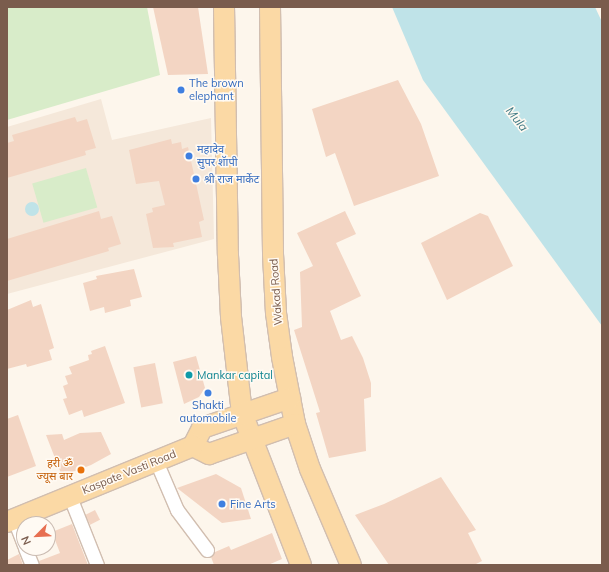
<!DOCTYPE html>
<meta charset="utf-8">
<style>
body{margin:0}
#map{position:relative;width:609px;height:572px;overflow:hidden;background:#fdf6ec;font-family:Mulish,"Noto Sans Devanagari",sans-serif}
div>[style]{position:absolute}
[style*='--x']{left:calc(var(--x)*1px);top:calc(var(--y)*1px);width:calc(var(--w)*1px);rotate:calc(var(--a)*1deg)}
.residential>*{inset:0;background:#f5e8da}
.green>*{inset:0;background:#d8ecc9;transform-origin:0 0}
.water>*{inset:0;background:#bfe3e8}
.round{border-radius:50%}
.building>*{inset:0;background:#f3d5c3;transform-origin:0 0}
.roads{filter:drop-shadow(1px 0 #d1beb0) drop-shadow(-1px 0 #d1beb0) drop-shadow(0 1px #d1beb0) drop-shadow(0 -1px #d1beb0)}
.minor>*{height:13px;margin:-6.5px;padding:0 6.5px;transform-origin:6.5px;border-radius:6.5px;background:#fff}
.primary>*{height:20px;margin:-10px;padding:0 10px;transform-origin:10px;border-radius:10px;background:#fbd9a5}
.dots>*{width:11px;height:11px;translate:-50% -50%;box-sizing:border-box;border:2px solid #fffaf3;border-radius:50%}
span{translate:-50% -50%;white-space:nowrap;text-align:center;line-height:1.15;-webkit-text-stroke:3px #fffaf3;paint-order:stroke}
.shop-label{font-size:11px;color:#366cbe}
.left{translate:0 -50%;text-align:left}
.street-label{font-size:11px;color:#7a5c4d}
.culture-label{font-size:11px;color:#0d838f}
.food-label{font-size:11px;color:#c56008}
.right{translate:-100% -50%;text-align:right}
.water-label{font-size:12px;color:#437c86;font-style:italic}
.frame{position:absolute;inset:0;border:8px solid #7a5c4d;pointer-events:none}
.north{position:absolute;left:16px;top:516px;width:40px;height:40px;box-sizing:border-box;background:#fffaf3;border:1px solid #cabbb1;border-radius:50%;rotate:246deg;font-size:11px;font-weight:700;line-height:16px;text-align:center;color:#7a5c4d}
.north::after{content:'';display:block;margin:auto;width:14px;height:18px;background:#e76f51;clip-path:polygon(50% 0,100% 100%,50% 72%,0 100%)}
</style>
<div id="map">
<div class="residential">
<i style="clip-path:polygon(101px 99px,112px 140px,211px 118px,214px 239px,7px 294px,7px 127px)"></i>
</div>
<div class="green">
<i style="clip-path:polygon(7px 7px,147px 7px,160px 75px,7px 120px)"></i>
<i style="left:86px;top:168px;width:41px;height:56px;rotate:74deg"></i>
</div>
<div class="water">
<i style="clip-path:polygon(392px 7px,595px 7px,602px 22px,602px 326px,423px 80px)"></i>
<i class="round" style="left:25px;top:202px;width:14px;height:14px"></i>
</div>
<div class="building">
<i style="clip-path:polygon(153px 7px,198px 7px,208px 74px,168px 75px)"></i>
<i style="clip-path:polygon(398px 80px,421px 124px,439px 176px,354px 206px,335px 153px,326px 157px,312px 109px)"></i>
<i style="clip-path:polygon(75px 117px,77px 122px,87px 119px,96px 148px,85px 151px,86px 155px,7px 178px,7px 143px,14px 141px,12px 135px)"></i>
<i style="clip-path:polygon(171px 139px,172px 144px,181px 142px,182px 149px,188px 147px,204px 220px,199px 222px,202px 237px,173px 243px,174px 247px,153px 248px,146px 214px,153px 212px,152px 208px,165px 205px,159px 181px,136px 184px,129px 150px)"></i>
<i style="clip-path:polygon(99px 211px,101px 219px,112px 216px,121px 244px,108px 248px,109px 251px,7px 281px,7px 239px)"></i>
<i style="clip-path:polygon(345px 211px,356px 234px,336px 243px,361px 296px,330px 311px,341px 340px,352px 336px,363px 358px,371px 383px,371px 397px,364px 399px,366px 451px,329px 458px,316px 413px,320px 412px,294px 330px,302px 327px,300px 272px,313px 266px,297px 233px)"></i>
<i style="clip-path:polygon(480px 213px,488px 216px,513px 266px,447px 300px,421px 243px)"></i>
<i style="clip-path:polygon(134px 269px,142px 297px,130px 300px,131px 306px,105px 313px,104px 307px,90px 311px,83px 283px,97px 279px,96px 276px)"></i>
<i style="clip-path:polygon(31px 300px,33px 307px,41px 304px,54px 348px,49px 350px,52px 360px,27px 367px,26px 364px,7px 369px,7px 310px)"></i>
<i style="clip-path:polygon(105px 346px,125px 403px,84px 417px,82px 410px,69px 415px,63px 399px,67px 398px,63px 386px,68px 384px,65px 376px,72px 374px,69px 367px,89px 360px,88px 355px,92px 354px,91px 351px)"></i>
<i style="clip-path:polygon(196px 356px,205px 388px,199px 397px,184px 404px,173px 362px)"></i>
<i style="left:155px;top:363px;width:41px;height:22px;rotate:79deg"></i>
<i style="clip-path:polygon(18px 415px,36px 466px,7px 477px,7px 419px)"></i>
<i style="clip-path:polygon(101px 432px,111px 454px,91px 465px,62px 476px,46px 435px,62px 434px,64px 440px,80px 433px)"></i>
<i style="clip-path:polygon(216px 474px,241px 488px,251px 519px,222px 523px,177px 488px)"></i>
<i style="clip-path:polygon(441px 477px,476px 530px,468px 533px,482px 561px,474px 565px,389px 565px,355px 515px,384px 504px)"></i>
<i style="left:95px;top:510px;width:11px;height:11px;rotate:63deg"></i>
<i style="clip-path:polygon(72px 524px,88px 565px,40px 565px,39px 561px,60px 553px,52px 532px)"></i>
<i style="clip-path:polygon(272px 533px,282px 559px,268px 565px,214px 565px,211px 557px,215px 552px,229px 546px,231px 550px)"></i>
<i style="clip-path:polygon(19px 554px,23px 565px,7px 565px,7px 560px)"></i>
</div>
<div class="roads">
<div class="minor">
<i style="--x:156;--y:461;--w:53;--a:66.8"></i>
<i style="--x:177;--y:510;--w:50;--a:53.1"></i>
<i style="--x:70;--y:497;--w:73;--a:68.3"></i>
<i style="--x:14;--y:519;--w:28;--a:69"></i>
<i style="--x:25;--y:548;--w:18;--a:68"></i>
</div>
<div class="primary">
<i style="--x:224;--y:7;--w:248;--a:89.1"></i>
<i style="--x:228;--y:255;--w:62;--a:87.2"></i>
<i style="--x:231;--y:317;--w:97;--a:83.5"></i>
<i style="--x:242;--y:413;--w:163;--a:68.8"></i>
<i style="--x:270;--y:7;--w:247;--a:89.3"></i>
<i style="--x:273;--y:254;--w:59;--a:87.1"></i>
<i style="--x:276;--y:313;--w:44;--a:82.2"></i>
<i style="--x:282;--y:357;--w:68;--a:79"></i>
<i style="--x:295;--y:424;--w:47;--a:71.6"></i>
<i style="--x:310;--y:469;--w:104;--a:66.9"></i>
<i style="--x:193;--y:446;--w:18;--a:27"></i>
<i style="--x:209;--y:454;--w:91;--a:-19.2"></i>
<i style="--x:7;--y:522;--w:201;--a:-22.2"></i>
<i style="--x:193;--y:446;--w:20;--a:-63"></i>
<i style="--x:202;--y:428;--w:93;--a:-18.8"></i>
</div>
</div>
<div class="dots">
<i style="left:181px;top:90px;background:#3f7fe0"></i>
<i style="left:189px;top:156px;background:#3f7fe0"></i>
<i style="left:196px;top:179px;background:#3f7fe0"></i>
<i style="left:189px;top:375px;background:#0f9aa8"></i>
<i style="left:208px;top:393px;background:#3f7fe0"></i>
<i style="left:81px;top:470px;background:#e8710a"></i>
<i style="left:222px;top:504px;background:#3f7fe0"></i>
</div>
<div class="shop-label">
<span class="left" style="left:189px;top:90px">The brown<br>elephant</span>
<span class="left" style="left:197px;top:156px">महादेव<br>सुपर शॅापी</span>
<span class="left" style="left:204px;top:179px">श्री राज मार्केट</span>
<span style="left:208px;top:412px">Shakti<br>automobile</span>
<span class="left" style="left:230px;top:504px">Fine Arts</span>
</div>
<div class="street-label">
<span style="left:276px;top:292px;rotate:-94deg">Wakad Road</span>
<span style="left:129px;top:472px;rotate:-22deg">Kaspate Vasti Road</span>
</div>
<div class="culture-label">
<span class="left" style="left:197px;top:375px">Mankar capital</span>
</div>
<div class="food-label">
<span class="right" style="left:73px;top:470px">हरी ॐ<br>ज्यूस बार</span>
</div>
<div class="water-label">
<span style="left:517px;top:119px;rotate:52deg">Mula</span>
</div>
<div class="frame"></div>
<div class="north">N</div>
</div>
